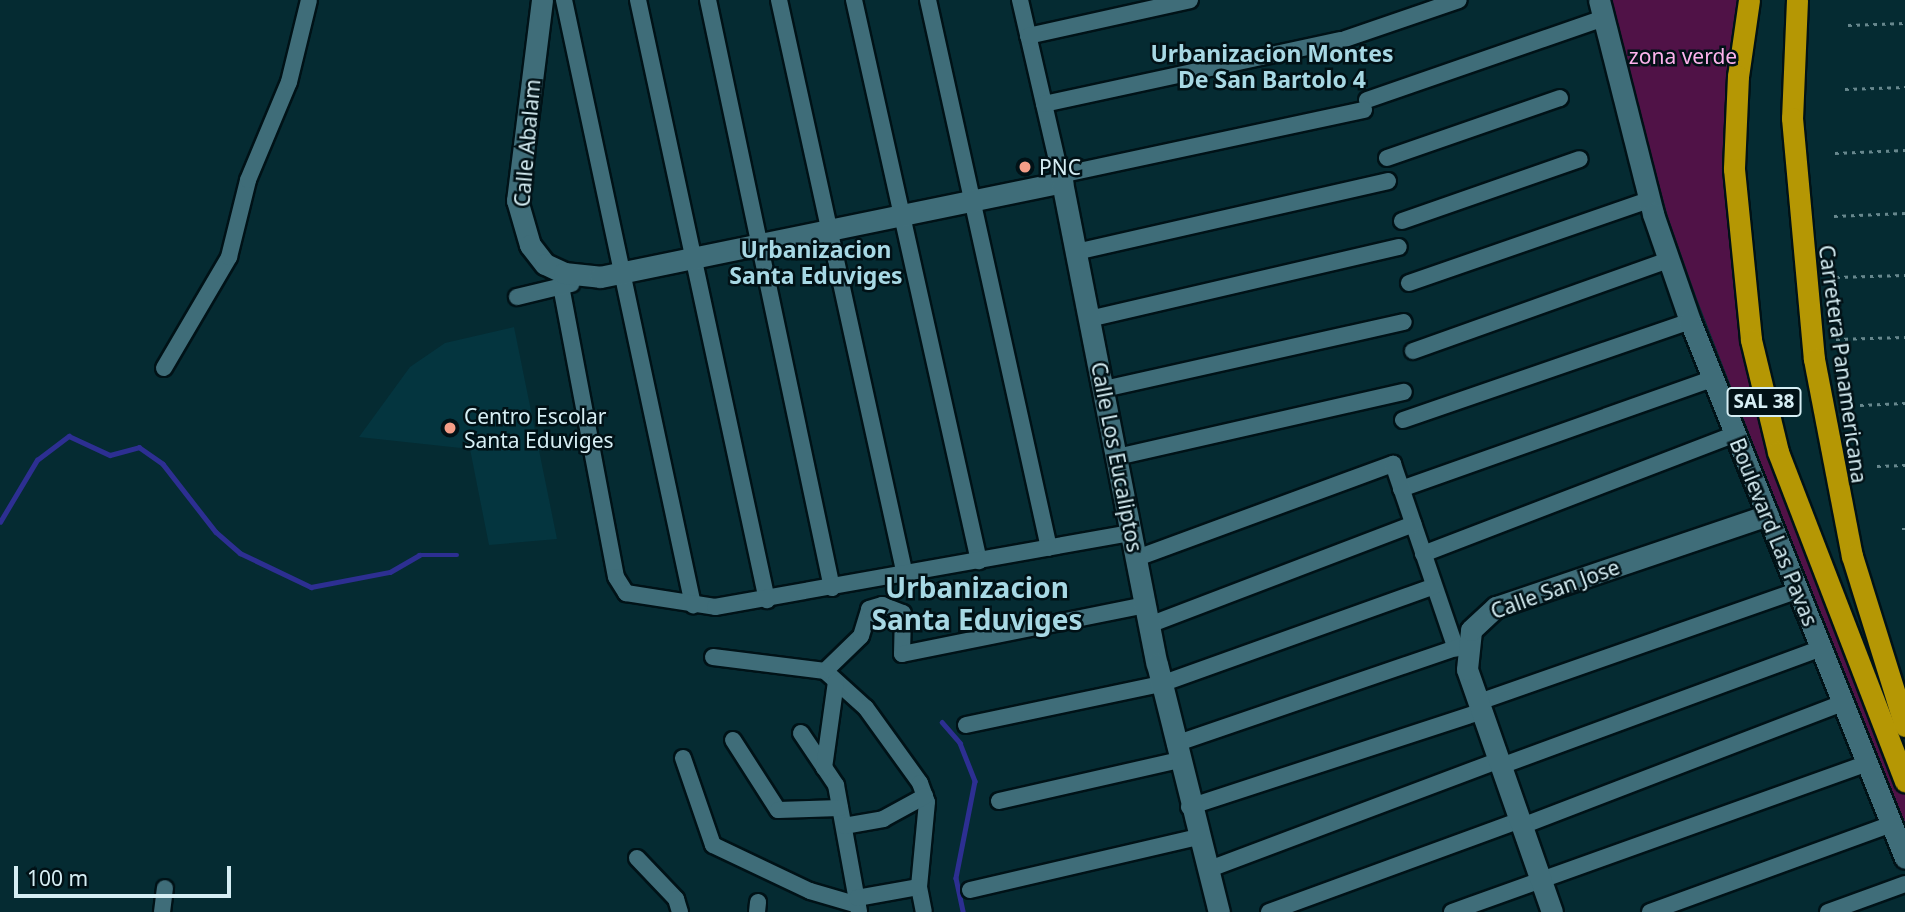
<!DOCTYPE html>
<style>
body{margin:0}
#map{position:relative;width:1905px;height:912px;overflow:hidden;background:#052b32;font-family:"Noto Sans",sans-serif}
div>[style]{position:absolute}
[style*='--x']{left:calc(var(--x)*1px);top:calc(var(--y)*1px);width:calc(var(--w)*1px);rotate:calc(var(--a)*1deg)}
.built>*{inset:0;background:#04353f}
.green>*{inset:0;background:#501247}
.stream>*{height:4.5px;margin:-2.25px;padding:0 2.25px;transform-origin:2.25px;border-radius:2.25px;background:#2d2f92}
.path>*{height:2.5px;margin-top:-1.25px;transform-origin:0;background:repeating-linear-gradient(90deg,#67878d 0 3.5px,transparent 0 8.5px)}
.roads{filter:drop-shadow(2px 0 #001217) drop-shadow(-2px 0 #001217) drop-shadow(0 2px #001217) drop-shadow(0 -2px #001217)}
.street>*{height:16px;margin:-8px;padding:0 8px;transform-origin:8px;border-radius:8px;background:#3f6d79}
.secondary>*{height:21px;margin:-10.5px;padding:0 10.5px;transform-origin:10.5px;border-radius:10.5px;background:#3f6d79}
.highway>*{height:21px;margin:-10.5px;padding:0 10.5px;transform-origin:10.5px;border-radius:10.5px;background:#b59704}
.dots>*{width:19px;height:19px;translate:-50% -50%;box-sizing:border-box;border:4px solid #011116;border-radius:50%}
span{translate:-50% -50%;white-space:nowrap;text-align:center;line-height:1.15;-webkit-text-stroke:5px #011116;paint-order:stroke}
.shield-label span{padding:2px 5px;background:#011116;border:2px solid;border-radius:5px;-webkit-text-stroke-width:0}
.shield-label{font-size:19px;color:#d6eef4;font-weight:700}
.park-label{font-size:21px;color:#fcb2ec}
.street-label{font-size:21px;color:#d6eef4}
.poi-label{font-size:21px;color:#d6eef4}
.left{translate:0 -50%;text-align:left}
.neighbourhood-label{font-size:23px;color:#a7d8e4;font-weight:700}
.district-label{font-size:28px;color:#a7d8e4;font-weight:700}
.scale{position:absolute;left:14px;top:866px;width:217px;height:32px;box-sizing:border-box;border:4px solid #d6eef4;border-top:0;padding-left:9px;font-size:21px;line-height:24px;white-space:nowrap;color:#d6eef4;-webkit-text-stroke:5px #011116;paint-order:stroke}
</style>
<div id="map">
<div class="built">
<i style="clip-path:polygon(514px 327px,557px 539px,489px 545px,470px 449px,359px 437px,410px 367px,445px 343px)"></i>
</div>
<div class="green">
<i style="clip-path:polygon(1609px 0,1750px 0,1737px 83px,1764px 400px,1905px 781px,1905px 833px,1697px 299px,1668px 217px)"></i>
</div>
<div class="stream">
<i style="--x:0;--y:522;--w:72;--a:-59.2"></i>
<i style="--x:37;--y:460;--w:40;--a:-37"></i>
<i style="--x:69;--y:436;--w:45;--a:24.9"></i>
<i style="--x:110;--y:455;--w:30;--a:-15"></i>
<i style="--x:139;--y:447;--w:29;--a:35"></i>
<i style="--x:163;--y:464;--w:86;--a:52.1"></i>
<i style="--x:216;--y:532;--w:32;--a:41"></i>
<i style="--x:240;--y:553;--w:79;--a:25.6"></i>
<i style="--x:311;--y:587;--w:80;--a:-10.8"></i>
<i style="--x:390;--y:572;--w:34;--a:-30"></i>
<i style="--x:419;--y:555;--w:38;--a:0"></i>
<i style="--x:942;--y:722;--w:28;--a:49"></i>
<i style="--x:960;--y:743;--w:41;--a:68.5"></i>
<i style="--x:975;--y:781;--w:99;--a:101.1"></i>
<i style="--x:956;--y:878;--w:35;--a:78"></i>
</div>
<div class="path">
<i style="--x:1848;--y:25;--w:57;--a:-2"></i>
<i style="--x:1845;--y:89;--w:60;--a:-1.9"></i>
<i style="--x:1835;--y:153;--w:70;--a:-2.5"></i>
<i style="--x:1834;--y:216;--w:71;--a:-2.4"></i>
<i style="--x:1836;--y:277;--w:69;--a:-1.7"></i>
<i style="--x:1836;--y:339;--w:69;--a:-1.7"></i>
<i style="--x:1860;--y:405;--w:45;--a:-2.5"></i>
<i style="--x:1877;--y:466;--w:28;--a:-2"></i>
<i style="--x:1902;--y:529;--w:3;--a:0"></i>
</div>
<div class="roads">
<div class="street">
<i style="--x:564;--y:0;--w:619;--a:77.96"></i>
<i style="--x:638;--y:0;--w:614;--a:77.87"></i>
<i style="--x:708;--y:0;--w:601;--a:78.09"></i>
<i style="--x:779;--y:0;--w:589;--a:77.64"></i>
<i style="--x:854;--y:0;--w:575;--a:77.44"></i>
<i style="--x:928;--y:0;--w:561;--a:77.55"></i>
<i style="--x:1020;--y:0;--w:187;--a:77"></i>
<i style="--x:1028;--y:36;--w:166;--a:-12.5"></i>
<i style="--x:1345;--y:39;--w:120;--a:-18.9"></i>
<i style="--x:1367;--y:100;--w:251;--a:-19.1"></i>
<i style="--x:1044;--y:104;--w:303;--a:-12.2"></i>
<i style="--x:1387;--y:158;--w:183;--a:-19.1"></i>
<i style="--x:1060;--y:175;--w:311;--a:-12.1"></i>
<i style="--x:1402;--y:221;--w:188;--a:-19.2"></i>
<i style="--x:1076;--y:252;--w:320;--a:-12.8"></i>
<i style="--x:1409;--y:283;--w:254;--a:-19.1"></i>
<i style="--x:561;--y:286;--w:296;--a:79.3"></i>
<i style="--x:616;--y:577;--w:19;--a:58"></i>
<i style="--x:626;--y:593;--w:90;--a:8.9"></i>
<i style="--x:715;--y:607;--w:424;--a:-10.1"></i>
<i style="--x:517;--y:297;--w:56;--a:-13.5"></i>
<i style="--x:1089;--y:319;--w:318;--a:-13.1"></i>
<i style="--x:1413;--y:351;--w:272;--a:-19.6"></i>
<i style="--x:164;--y:368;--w:129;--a:-59.6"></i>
<i style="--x:229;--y:257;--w:79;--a:-76.1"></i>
<i style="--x:248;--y:180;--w:106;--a:-67.3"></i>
<i style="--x:289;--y:82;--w:84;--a:-76.3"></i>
<i style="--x:1104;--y:389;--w:307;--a:-12.6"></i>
<i style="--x:1403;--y:420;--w:304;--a:-19"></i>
<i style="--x:1117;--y:457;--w:294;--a:-12.8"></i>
<i style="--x:1401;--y:489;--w:330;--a:-19.5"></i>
<i style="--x:1423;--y:554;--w:332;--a:-21"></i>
<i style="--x:1137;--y:558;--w:273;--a:-20.2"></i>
<i style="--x:1393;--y:464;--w:195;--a:71.2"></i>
<i style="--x:1149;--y:625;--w:283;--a:-20.9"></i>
<i style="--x:713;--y:657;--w:113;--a:7.1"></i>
<i style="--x:825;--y:671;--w:55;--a:42.1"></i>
<i style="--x:866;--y:708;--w:92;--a:54.2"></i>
<i style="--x:920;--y:783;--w:20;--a:70"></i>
<i style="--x:927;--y:802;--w:85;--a:95.4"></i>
<i style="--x:919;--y:887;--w:25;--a:79"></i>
<i style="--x:825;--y:671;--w:50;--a:-44.2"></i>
<i style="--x:861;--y:636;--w:28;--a:-73"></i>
<i style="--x:869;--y:609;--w:14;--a:-17"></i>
<i style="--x:882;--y:605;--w:22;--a:21"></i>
<i style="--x:903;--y:613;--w:41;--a:91.4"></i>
<i style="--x:902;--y:654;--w:249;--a:-11.4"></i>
<i style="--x:1479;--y:702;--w:338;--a:-19.3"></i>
<i style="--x:966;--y:725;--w:199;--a:-11.9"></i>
<i style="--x:1161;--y:684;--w:290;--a:-19.7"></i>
<i style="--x:801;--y:733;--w:63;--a:56.1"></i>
<i style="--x:836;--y:785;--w:129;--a:79.7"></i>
<i style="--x:733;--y:740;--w:83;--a:57.3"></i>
<i style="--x:778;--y:810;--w:62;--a:-1.8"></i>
<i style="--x:1175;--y:744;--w:305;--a:-18.9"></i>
<i style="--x:683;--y:758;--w:92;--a:71"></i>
<i style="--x:713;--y:845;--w:107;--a:25.4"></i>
<i style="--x:810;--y:891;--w:50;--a:16.3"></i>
<i style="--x:1501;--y:766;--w:341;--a:-20.2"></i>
<i style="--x:824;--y:768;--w:87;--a:-82.1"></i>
<i style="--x:999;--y:801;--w:185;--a:-12.8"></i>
<i style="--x:1189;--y:807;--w:308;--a:-18.1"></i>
<i style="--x:844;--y:826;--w:40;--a:-10"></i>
<i style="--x:883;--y:819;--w:48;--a:-28.7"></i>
<i style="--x:1522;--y:826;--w:344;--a:-21"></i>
<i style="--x:637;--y:858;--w:57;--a:46.4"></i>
<i style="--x:676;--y:899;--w:14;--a:73"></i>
<i style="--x:1207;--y:870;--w:312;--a:-20.6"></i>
<i style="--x:970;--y:890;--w:233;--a:-13.1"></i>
<i style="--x:857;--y:898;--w:63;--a:-10.1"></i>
<i style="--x:162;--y:912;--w:24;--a:-83"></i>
<i style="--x:757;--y:912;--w:10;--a:-84"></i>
<i style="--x:1269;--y:912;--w:267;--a:-20.1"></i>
<i style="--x:1452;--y:912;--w:441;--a:-19.7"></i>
<i style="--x:1650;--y:912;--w:258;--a:-20"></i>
<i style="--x:1828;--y:912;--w:82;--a:-20"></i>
</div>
<div class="secondary">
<i style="--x:542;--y:0;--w:202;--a:97.1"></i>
<i style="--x:517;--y:200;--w:47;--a:73.9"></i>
<i style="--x:530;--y:245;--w:24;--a:52"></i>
<i style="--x:545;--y:264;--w:21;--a:25"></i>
<i style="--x:564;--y:273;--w:36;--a:6"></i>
<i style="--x:600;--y:277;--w:472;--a:-11.6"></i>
<i style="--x:1062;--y:182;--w:491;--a:78.9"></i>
<i style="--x:1157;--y:664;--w:256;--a:76"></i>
<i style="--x:1599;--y:0;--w:221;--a:75.8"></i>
<i style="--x:1653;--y:214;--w:113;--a:70.9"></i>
<i style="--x:1690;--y:321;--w:578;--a:68.18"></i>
<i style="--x:1552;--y:912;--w:257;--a:-109.3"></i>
<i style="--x:1467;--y:669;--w:39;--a:-84"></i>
<i style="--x:1471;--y:630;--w:34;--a:-43"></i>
<i style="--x:1496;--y:607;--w:287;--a:-18.7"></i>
</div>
<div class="highway">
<i style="--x:1749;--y:0;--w:77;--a:98.2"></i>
<i style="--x:1738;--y:76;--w:93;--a:92.5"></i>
<i style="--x:1734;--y:169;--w:172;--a:84.3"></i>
<i style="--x:1751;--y:340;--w:115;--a:76.4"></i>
<i style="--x:1778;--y:452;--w:353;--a:68.9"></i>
<i style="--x:1797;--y:0;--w:118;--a:92.4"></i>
<i style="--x:1792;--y:118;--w:242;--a:84.8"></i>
<i style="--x:1814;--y:359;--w:201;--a:79.1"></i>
<i style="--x:1852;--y:556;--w:178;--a:72.7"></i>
</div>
</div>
<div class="dots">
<i style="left:1025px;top:167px;background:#f49e88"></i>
<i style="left:450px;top:428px;background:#f49e88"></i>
</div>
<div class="shield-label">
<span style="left:1764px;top:402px">SAL 38</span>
</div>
<div class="park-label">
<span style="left:1683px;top:56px">zona verde</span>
</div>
<div class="street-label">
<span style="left:527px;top:143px;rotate:-85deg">Calle Abalam</span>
<span style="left:1843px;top:364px;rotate:82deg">Carretera Panamericana</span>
<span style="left:1117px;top:457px;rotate:79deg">Calle Los Eucaliptos</span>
<span style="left:1774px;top:532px;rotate:68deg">Boulevard Las Pavas</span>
<span style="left:1555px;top:589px;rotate:-20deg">Calle San Jose</span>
</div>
<div class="poi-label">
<span class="left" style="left:1039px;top:167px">PNC</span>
<span class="left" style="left:464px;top:428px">Centro Escolar<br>Santa Eduviges</span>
</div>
<div class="neighbourhood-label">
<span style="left:1272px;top:66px">Urbanizacion Montes<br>De San Bartolo 4</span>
<span style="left:816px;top:262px">Urbanizacion<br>Santa Eduviges</span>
</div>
<div class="district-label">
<span style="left:977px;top:603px">Urbanizacion<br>Santa Eduviges</span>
</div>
<div class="scale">100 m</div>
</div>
